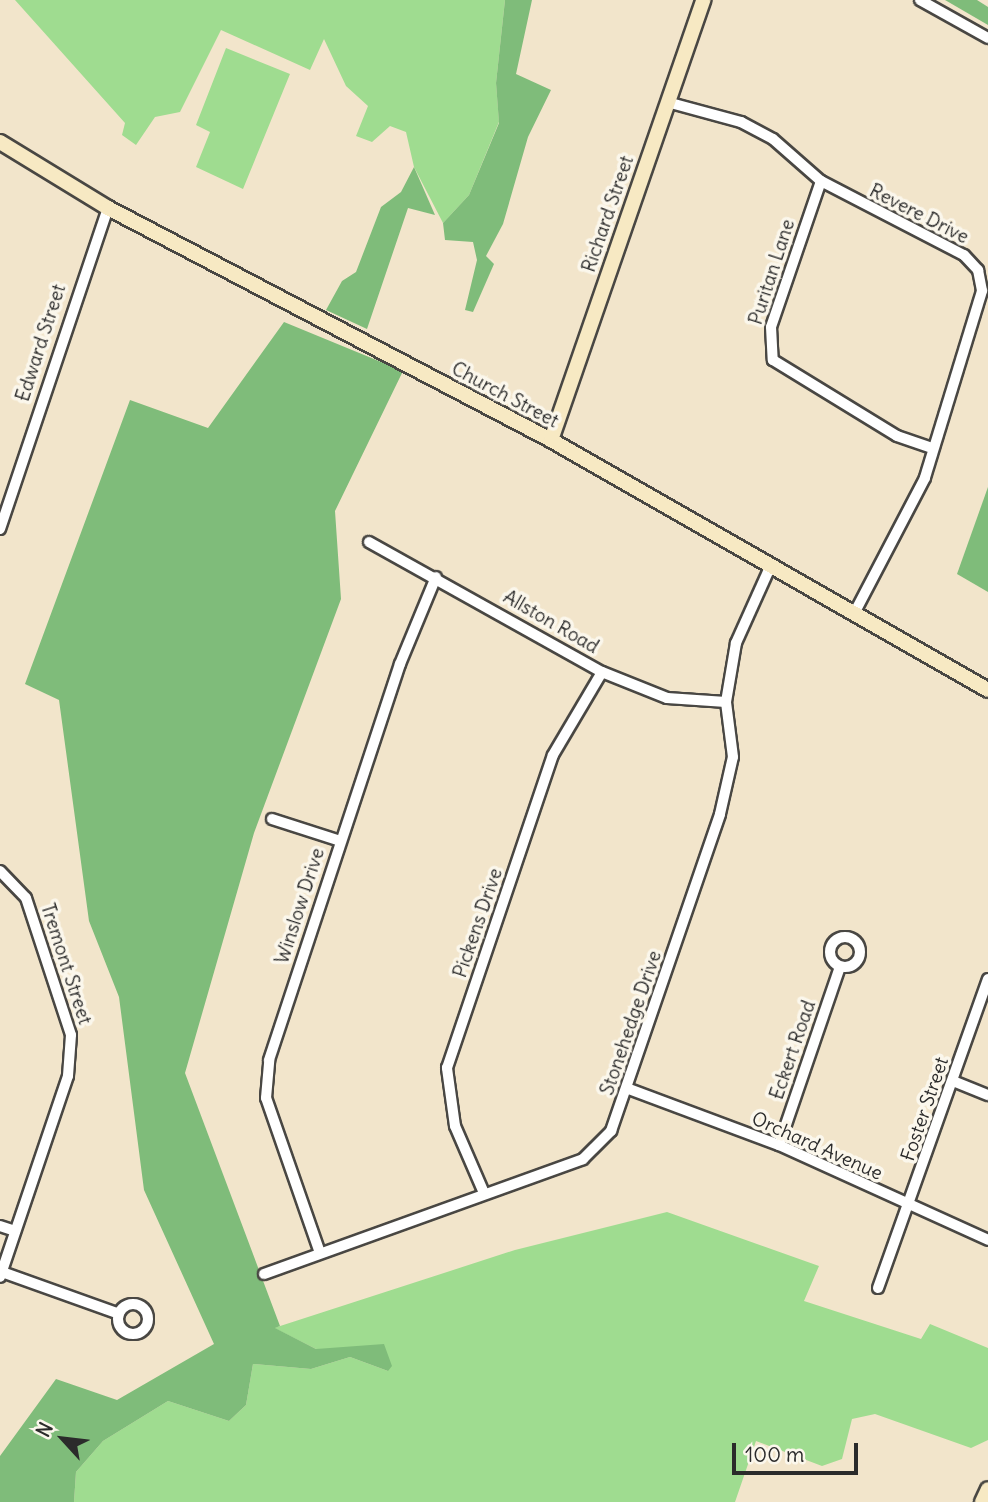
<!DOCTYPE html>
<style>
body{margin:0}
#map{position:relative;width:988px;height:1502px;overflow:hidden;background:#f2e5cb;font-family:Delius,sans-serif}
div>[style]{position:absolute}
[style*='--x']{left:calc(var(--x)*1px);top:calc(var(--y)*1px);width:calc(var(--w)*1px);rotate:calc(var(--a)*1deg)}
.green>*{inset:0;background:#9fdc90}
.forest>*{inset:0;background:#7fbc7a}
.roads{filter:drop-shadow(2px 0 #494743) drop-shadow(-2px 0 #494743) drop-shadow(0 2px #494743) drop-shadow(0 -2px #494743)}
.street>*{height:10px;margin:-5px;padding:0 5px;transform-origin:5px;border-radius:5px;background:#fff}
.street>.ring{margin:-5px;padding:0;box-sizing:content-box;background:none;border:10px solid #fff;border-radius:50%}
.secondary>*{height:14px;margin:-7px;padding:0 7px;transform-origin:7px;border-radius:7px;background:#f7e9c3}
span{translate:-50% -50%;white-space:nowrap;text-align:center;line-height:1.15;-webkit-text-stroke:7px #fbf7ec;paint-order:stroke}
.street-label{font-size:19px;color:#2b2b2b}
.north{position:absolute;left:28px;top:1404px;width:70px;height:70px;-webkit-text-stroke:5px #fbf7ec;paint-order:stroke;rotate:297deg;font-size:19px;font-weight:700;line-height:28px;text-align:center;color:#2b2b2b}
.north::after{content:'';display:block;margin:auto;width:24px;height:32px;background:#2b2b2b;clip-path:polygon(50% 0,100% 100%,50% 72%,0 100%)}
.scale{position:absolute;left:732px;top:1443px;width:126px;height:32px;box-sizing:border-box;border:4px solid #2b2b2b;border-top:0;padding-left:9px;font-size:21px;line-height:24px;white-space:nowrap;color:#2b2b2b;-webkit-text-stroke:5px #fbf7ec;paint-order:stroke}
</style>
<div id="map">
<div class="green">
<i style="clip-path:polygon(15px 0,505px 0,496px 83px,499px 122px,469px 195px,443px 223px,414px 167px,406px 132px,390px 126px,372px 142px,356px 136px,368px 106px,346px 86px,324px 39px,310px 70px,221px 30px,180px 112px,155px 117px,136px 145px,122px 135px,125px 123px)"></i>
<i style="clip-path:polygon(226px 48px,290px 74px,243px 189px,196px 167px,210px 132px,196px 125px)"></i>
<i style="clip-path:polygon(667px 1212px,819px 1266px,804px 1301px,921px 1339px,930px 1324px,988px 1348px,988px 1440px,971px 1448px,875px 1414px,852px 1419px,842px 1459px,822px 1466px,756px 1441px,735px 1502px,74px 1502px,76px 1472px,103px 1441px,168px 1401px,229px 1421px,246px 1405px,253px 1364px,311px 1369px,350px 1357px,388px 1371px,370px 1349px,316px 1349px,274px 1328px,515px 1250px)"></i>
</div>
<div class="forest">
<i style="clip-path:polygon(505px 0,532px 0,516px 74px,551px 90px,528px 137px,503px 224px,486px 256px,494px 264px,473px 312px,465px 310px,477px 260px,473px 242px,445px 240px,443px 223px,469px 195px,499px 123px,496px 83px)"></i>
<i style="clip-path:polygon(945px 0,977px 0,988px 7px,988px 25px)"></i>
<i style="clip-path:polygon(414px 167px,435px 215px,408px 208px,367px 329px,326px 310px,342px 281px,356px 272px,381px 207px,401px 192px)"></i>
<i style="clip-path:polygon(284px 322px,403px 371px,335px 511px,341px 599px,254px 833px,185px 1073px,280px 1326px,275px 1328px,316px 1349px,384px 1344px,392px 1366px,388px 1371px,350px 1357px,311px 1369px,253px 1364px,246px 1405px,229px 1421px,168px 1401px,103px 1441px,76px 1472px,74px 1502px,0 1502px,0 1456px,56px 1379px,117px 1400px,214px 1344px,144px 1190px,119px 997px,89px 921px,59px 700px,25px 684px,130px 400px,208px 428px)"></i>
<i style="clip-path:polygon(988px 487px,988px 592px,957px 574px)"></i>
</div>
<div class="roads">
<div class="street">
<i style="--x:920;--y:0;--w:78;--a:29.2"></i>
<i style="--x:667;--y:102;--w:77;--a:15.1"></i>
<i style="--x:741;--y:122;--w:36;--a:28"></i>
<i style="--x:773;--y:139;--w:64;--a:41.2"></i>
<i style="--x:821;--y:181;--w:161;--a:27.4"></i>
<i style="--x:964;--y:255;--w:21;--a:47"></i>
<i style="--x:978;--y:270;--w:21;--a:79"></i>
<i style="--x:982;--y:291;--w:195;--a:107"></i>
<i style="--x:925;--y:478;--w:149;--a:117.6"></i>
<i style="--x:821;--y:181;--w:154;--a:108.9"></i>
<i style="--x:771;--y:327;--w:33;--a:87"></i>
<i style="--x:773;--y:360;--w:145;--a:31.5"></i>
<i style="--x:897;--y:436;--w:37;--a:19"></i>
<i style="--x:0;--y:529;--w:339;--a:-71.4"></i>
<i style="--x:369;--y:542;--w:267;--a:29.2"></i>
<i style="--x:602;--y:672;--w:70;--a:21.8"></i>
<i style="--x:667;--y:698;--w:59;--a:3.9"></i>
<i style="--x:272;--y:819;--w:71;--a:17.9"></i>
<i style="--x:0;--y:871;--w:37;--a:46"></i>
<i style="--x:26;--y:898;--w:144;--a:71.8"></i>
<i style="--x:71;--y:1035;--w:41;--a:94.2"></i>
<i style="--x:68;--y:1076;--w:212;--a:108.7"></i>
<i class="ring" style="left:830px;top:937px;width:20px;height:20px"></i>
<i style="--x:953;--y:1081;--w:38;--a:22"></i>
<i style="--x:629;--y:1089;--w:160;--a:20.5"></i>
<i style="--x:779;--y:1145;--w:230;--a:24.4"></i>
<i style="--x:779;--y:1145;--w:188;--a:-71.1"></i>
<i style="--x:484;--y:1193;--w:73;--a:-113.4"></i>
<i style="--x:455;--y:1126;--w:59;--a:-97.9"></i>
<i style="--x:447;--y:1068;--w:330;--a:-71.3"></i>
<i style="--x:553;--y:755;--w:96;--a:-59.4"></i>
<i style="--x:0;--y:1226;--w:16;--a:18"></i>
<i style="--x:319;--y:1250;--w:161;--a:-109.2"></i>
<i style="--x:266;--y:1098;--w:38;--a:-85"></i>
<i style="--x:269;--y:1060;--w:417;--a:-71.7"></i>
<i style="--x:400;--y:664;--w:94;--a:-67.5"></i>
<i style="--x:2;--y:1272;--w:124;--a:19.7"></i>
<i style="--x:264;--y:1274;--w:339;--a:-19.8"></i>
<i style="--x:583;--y:1159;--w:40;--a:-45"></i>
<i style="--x:611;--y:1131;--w:335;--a:-71"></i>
<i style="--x:720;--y:814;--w:58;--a:-77.2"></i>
<i style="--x:733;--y:757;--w:55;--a:-97.3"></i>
<i style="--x:726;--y:702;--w:60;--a:-80.4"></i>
<i style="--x:736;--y:643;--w:85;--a:-65.8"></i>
<i style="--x:878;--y:1288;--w:328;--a:-70.4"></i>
<i class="ring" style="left:118px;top:1304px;width:20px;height:20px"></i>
</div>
<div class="secondary">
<i style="--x:0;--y:142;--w:127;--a:31.4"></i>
<i style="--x:108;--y:208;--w:500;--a:27.64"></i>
<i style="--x:551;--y:440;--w:503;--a:29.77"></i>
<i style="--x:551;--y:440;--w:466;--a:-70.9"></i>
<i style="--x:982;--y:1502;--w:14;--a:-65"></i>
</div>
</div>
<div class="street-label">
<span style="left:608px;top:214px;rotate:-71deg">Richard Street</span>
<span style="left:919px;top:214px;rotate:27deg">Revere Drive</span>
<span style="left:772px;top:272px;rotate:-72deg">Puritan Lane</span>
<span style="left:41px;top:343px;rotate:-72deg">Edward Street</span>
<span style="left:505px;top:395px;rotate:28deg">Church Street</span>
<span style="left:551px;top:622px;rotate:30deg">Allston Road</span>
<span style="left:300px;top:906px;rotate:-72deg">Winslow Drive</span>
<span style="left:478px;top:923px;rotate:-71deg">Pickens Drive</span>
<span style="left:66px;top:964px;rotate:72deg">Tremont Street</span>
<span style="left:631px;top:1023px;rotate:-71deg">Stonehedge Drive</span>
<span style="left:793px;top:1050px;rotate:-71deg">Eckert Road</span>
<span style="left:925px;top:1109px;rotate:-71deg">Foster Street</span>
<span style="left:817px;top:1146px;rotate:24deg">Orchard Avenue</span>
</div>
<div class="north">N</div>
<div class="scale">100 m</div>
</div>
